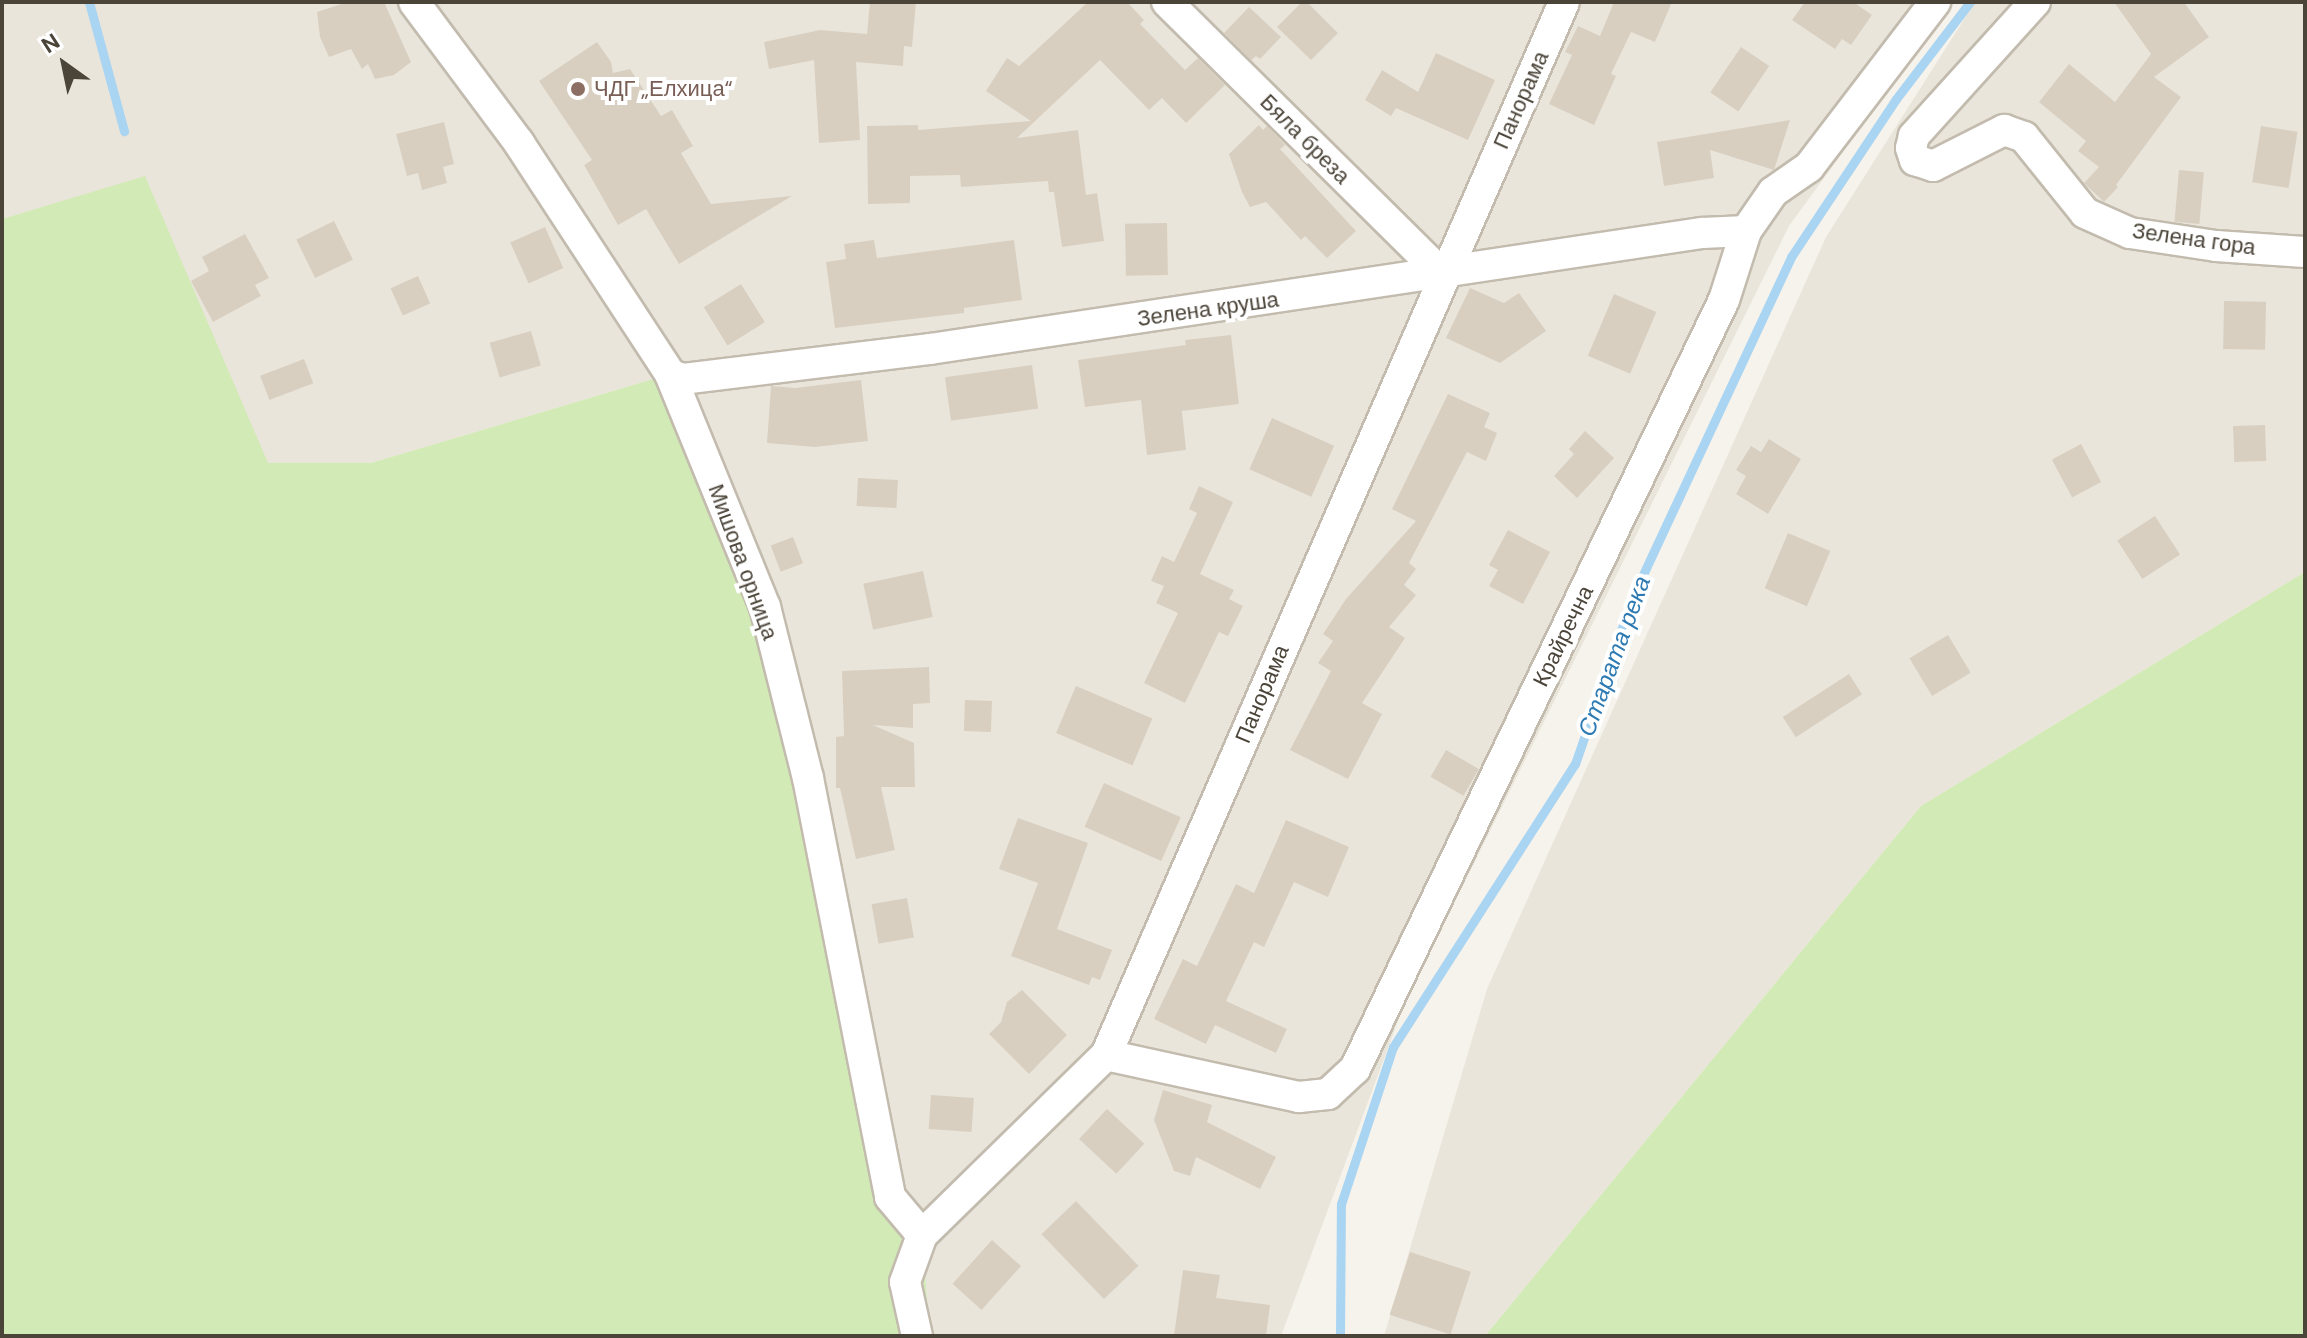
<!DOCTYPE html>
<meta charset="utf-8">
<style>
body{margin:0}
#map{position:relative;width:2307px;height:1338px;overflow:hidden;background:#f6f3ec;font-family:"DM Sans",sans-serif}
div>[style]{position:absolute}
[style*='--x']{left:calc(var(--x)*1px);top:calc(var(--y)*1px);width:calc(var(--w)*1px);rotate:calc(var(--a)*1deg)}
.residential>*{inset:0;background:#eae5da}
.green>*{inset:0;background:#d2eab5}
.stream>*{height:9px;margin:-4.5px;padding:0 4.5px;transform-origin:4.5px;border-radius:4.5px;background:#a9d4f2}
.building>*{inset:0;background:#d8cfc1;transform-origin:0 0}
.roads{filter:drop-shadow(2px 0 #c2bbae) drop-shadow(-2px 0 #c2bbae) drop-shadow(0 2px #c2bbae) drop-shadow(0 -2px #c2bbae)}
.street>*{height:30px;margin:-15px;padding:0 15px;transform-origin:15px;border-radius:15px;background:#fff}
.dots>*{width:22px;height:22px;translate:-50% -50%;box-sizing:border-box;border:4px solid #fff;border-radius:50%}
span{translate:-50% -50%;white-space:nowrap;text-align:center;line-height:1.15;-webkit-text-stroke:8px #fff;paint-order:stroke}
.education-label{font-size:22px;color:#785e54}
.left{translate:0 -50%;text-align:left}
.street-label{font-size:22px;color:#4b4439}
.water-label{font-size:24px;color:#2e7ab2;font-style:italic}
.frame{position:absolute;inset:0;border:4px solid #4b4439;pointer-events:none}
.north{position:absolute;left:24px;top:24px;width:80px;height:80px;-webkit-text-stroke:6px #fff;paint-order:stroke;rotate:327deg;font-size:22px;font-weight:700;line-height:32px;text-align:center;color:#4b4439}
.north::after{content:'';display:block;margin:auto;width:28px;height:36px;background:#4b4439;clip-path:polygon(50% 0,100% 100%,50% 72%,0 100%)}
</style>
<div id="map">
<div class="residential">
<i style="clip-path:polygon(2px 2px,1952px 2px,1789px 226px,1404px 1005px,1281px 1336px,930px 1336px,922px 1235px,890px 1197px,670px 374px,371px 463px,267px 463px,145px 177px,2px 219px)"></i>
<i style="clip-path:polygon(1975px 2px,2305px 2px,2305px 572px,1921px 806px,1485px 1336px,1384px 1336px,1487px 989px,1826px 237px)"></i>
</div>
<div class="green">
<i style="clip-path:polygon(145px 176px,268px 463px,371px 463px,670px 374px,765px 607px,890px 1197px,922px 1235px,930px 1336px,2px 1336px,2px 219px)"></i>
<i style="clip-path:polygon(2305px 572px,2305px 1336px,1485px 1336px,1921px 806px)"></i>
</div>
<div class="stream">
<i style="--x:89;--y:2;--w:134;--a:74.8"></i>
<i style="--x:1340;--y:1336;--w:132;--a:-89.6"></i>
<i style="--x:1341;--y:1204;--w:165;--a:-71.7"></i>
<i style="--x:1393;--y:1047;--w:336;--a:-57.3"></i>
<i style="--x:1575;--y:764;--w:178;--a:-71"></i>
<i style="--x:1633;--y:596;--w:374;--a:-65"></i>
<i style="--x:1791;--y:257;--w:190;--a:-56.4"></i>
<i style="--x:1896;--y:99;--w:122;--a:-52.7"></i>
</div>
<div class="building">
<i style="clip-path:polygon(348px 2px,384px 2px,411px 62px,394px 75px,375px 79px,368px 64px,362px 69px,351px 49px,329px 57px,320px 37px,317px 12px)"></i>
<i style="clip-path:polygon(870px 2px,916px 2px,912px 47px,904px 46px,903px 66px,856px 62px,860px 140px,819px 143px,814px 60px,769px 69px,764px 42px,820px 30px,867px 34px)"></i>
<i style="clip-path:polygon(1088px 2px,1127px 2px,1144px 20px,1140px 24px,1185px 70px,1198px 58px,1225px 85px,1186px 123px,1162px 98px,1149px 110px,1100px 60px,1017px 138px,1078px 130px,1086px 195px,1097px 193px,1104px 241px,1062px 247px,1054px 192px,1049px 192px,1048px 181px,961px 187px,960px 175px,910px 176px,910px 203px,868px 204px,867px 126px,918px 125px,918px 130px,1031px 121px,986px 91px,1007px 58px,1019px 66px)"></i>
<i style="clip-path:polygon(1302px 2px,1307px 2px,1338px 33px,1311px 60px,1277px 27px)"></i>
<i style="clip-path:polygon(1614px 2px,1672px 2px,1655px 42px,1631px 32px,1611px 74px,1616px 76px,1594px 125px,1549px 104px,1572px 55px,1565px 52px,1578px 26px,1600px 36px)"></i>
<i style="clip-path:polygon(1805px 2px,1853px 2px,1872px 15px,1851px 45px,1842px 39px,1835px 49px,1792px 20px)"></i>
<i style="clip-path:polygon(2114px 2px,2184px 2px,2209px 37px,2154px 77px,2181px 97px,2116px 185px,2118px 187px,2104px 202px,2084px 183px,2099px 167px,2078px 151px,2086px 141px,2039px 102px,2069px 64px,2115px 102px,2151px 54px)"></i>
<i style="clip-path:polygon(1249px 7px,1281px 37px,1260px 59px,1256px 56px,1251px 60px,1224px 33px)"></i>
<i style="clip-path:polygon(597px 42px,611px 62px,613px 73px,630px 69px,661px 116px,672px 110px,693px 146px,681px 153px,711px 204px,792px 196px,679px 264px,646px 209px,618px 225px,584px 165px,592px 160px,539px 81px)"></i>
<i style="left:1741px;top:47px;width:34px;height:55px;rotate:34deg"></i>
<i style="clip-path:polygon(1436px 53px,1495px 80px,1468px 140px,1396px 108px,1391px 116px,1365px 100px,1382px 70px,1418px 92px)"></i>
<i style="clip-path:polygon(1790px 120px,1774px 170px,1710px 150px,1714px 178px,1664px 186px,1657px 142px)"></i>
<i style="clip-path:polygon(444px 122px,454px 164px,443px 167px,447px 183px,422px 190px,418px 173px,407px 176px,396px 134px)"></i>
<i style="clip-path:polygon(1259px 125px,1263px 130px,1267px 126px,1285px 145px,1280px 149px,1356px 231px,1327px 258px,1305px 236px,1301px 240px,1266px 202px,1250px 207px,1242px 192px,1229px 154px)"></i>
<i style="left:2261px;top:126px;width:37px;height:57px;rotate:9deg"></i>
<i style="left:2179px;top:170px;width:25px;height:52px;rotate:5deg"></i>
<i style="left:334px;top:221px;width:43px;height:42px;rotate:64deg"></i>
<i style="left:1167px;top:223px;width:52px;height:42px;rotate:89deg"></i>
<i style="left:545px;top:227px;width:45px;height:38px;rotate:66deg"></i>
<i style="clip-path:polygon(245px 234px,269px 278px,255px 285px,261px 296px,213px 322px,191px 281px,209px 271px,202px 257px)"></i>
<i style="clip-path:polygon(874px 240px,877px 258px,1014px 240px,1022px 300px,964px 308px,964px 313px,835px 328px,826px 262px,846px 259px,844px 244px)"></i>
<i style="left:418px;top:276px;width:30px;height:30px;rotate:66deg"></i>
<i style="left:741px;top:284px;width:45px;height:44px;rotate:58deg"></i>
<i style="clip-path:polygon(1470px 288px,1504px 303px,1519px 293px,1546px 331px,1500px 363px,1446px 338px)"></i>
<i style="left:1614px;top:294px;width:46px;height:67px;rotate:23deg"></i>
<i style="left:2224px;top:301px;width:42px;height:48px;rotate:1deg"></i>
<i style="left:531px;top:331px;width:36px;height:43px;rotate:74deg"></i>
<i style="clip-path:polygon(1231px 335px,1239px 404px,1182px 411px,1186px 450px,1147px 455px,1141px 400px,1085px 407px,1078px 360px,1186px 345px,1185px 340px)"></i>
<i style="left:304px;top:359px;width:26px;height:47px;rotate:69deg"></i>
<i style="left:1032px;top:365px;width:44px;height:88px;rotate:82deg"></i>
<i style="clip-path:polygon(861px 380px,868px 441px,815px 447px,767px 443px,771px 386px,795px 388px)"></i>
<i style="clip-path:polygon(1448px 394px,1490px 413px,1484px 427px,1497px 433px,1486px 461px,1467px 452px,1409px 563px,1416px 569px,1404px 585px,1416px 595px,1389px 627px,1405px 638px,1362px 703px,1382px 714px,1348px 779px,1290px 750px,1331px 671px,1318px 663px,1333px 641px,1323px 634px,1346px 599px,1416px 521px,1392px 509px)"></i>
<i style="left:1272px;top:418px;width:68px;height:56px;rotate:24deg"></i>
<i style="left:2265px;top:425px;width:36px;height:32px;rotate:88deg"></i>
<i style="clip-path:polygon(1585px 431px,1614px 458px,1577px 498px,1554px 476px,1574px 454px,1569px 449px)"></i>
<i style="clip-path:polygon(1769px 439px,1801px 459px,1768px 514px,1736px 494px,1746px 476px,1736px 470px,1751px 446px,1761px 452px)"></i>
<i style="left:2081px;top:444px;width:43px;height:33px;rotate:62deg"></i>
<i style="left:858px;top:478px;width:40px;height:28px;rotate:3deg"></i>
<i style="clip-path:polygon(1199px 486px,1233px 502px,1200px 574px,1234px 590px,1229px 599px,1243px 606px,1228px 636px,1219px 632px,1185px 703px,1144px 683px,1178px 613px,1156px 603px,1164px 586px,1151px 581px,1162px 556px,1174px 562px,1197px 513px,1189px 509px)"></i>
<i style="left:2155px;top:516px;width:46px;height:45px;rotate:57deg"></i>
<i style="clip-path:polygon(1508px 530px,1550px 552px,1523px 604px,1489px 586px,1498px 570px,1489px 565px)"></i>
<i style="left:1788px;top:533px;width:46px;height:60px;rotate:23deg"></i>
<i style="left:793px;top:537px;width:28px;height:24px;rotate:69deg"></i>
<i style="left:923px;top:571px;width:47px;height:61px;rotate:78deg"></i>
<i style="left:1948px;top:635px;width:44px;height:45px;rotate:59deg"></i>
<i style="clip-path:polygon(929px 667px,930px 703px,913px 704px,913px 728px,873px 725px,914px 743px,915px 787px,881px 787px,895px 850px,856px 859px,840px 788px,836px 788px,836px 737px,844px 736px,842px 671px)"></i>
<i style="left:1849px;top:674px;width:24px;height:79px;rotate:57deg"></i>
<i style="left:1076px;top:686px;width:83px;height:51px;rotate:23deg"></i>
<i style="left:965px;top:700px;width:27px;height:31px;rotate:2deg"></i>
<i style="left:1446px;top:750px;width:38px;height:31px;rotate:30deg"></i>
<i style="left:1104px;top:783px;width:84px;height:48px;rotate:24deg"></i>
<i style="clip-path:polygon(1018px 818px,1088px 843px,1057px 929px,1112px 950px,1100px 980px,1092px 977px,1089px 985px,1011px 956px,1038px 883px,999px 869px)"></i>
<i style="clip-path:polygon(1286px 820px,1349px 847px,1328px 897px,1294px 882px,1264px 947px,1254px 942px,1226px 1001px,1287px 1029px,1276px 1053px,1215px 1025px,1206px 1044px,1154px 1019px,1183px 959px,1197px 966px,1236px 884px,1254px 893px)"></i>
<i style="left:907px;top:898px;width:40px;height:36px;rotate:80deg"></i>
<i style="clip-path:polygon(1022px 990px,1067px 1035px,1029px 1074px,989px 1034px,1001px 1022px,1007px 1002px)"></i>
<i style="clip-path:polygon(1163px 1090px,1212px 1105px,1207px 1122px,1276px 1157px,1260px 1189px,1196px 1157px,1190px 1176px,1174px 1171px,1154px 1120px)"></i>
<i style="left:931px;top:1095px;width:43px;height:34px;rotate:4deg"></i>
<i style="left:1107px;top:1109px;width:51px;height:41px;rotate:43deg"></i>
<i style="left:1076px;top:1201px;width:90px;height:48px;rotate:46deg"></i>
<i style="left:992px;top:1240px;width:39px;height:59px;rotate:42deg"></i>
<i style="left:1410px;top:1252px;width:64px;height:66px;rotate:18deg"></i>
<i style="clip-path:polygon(1183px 1270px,1220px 1275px,1216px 1298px,1270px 1305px,1266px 1336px,1174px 1336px)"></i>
</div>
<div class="roads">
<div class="street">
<i style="--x:414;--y:2;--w:176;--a:53.3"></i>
<i style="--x:519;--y:143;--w:276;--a:56.8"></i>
<i style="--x:670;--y:374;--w:252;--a:67.8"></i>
<i style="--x:765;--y:607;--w:176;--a:75.9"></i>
<i style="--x:808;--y:778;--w:427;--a:78.9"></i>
<i style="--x:890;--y:1197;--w:50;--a:49.9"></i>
<i style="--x:1167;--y:2;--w:388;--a:44.7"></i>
<i style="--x:2035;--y:2;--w:181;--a:132.1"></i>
<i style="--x:1914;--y:136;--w:12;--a:104"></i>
<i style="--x:1911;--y:148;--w:13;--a:72"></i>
<i style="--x:1915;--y:160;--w:19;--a:18"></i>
<i style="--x:1933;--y:166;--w:80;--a:-26.9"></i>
<i style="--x:2004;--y:130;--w:21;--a:19"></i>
<i style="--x:2024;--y:137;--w:97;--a:51.2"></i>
<i style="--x:2085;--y:213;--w:49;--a:24"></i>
<i style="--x:2130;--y:233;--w:87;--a:8.6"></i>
<i style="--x:2216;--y:246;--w:89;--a:3.9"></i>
<i style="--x:670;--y:374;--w:13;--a:23"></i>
<i style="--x:682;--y:379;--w:250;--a:-6.9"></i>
<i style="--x:930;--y:349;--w:781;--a:-8.55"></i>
<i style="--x:1702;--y:233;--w:44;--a:-2.6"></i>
<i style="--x:1106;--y:1055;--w:198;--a:12.3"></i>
<i style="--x:1299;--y:1097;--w:29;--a:-6"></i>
<i style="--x:1328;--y:1094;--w:37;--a:-43"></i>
<i style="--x:1355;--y:1069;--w:853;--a:-64.37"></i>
<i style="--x:1724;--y:300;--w:72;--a:-72.3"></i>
<i style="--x:1746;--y:231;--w:47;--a:-55.3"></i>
<i style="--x:1773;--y:192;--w:44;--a:-34.8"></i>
<i style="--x:1809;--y:167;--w:208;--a:-52.6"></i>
<i style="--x:917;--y:1336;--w:55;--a:-102.5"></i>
<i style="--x:905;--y:1282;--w:50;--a:-70.1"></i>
<i style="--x:922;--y:1235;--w:257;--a:-44.4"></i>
<i style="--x:1106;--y:1055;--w:1148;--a:-66.49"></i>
</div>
</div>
<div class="dots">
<i style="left:578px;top:89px;background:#8d6e63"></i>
</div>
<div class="education-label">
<span class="left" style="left:594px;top:89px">ЧДГ „Елхица“</span>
</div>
<div class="street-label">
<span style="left:1521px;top:100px;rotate:-66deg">Панорама</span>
<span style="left:1305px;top:139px;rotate:45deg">Бяла бреза</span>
<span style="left:2194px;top:239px;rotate:8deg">Зелена гора</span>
<span style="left:1208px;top:309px;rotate:-8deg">Зелена круша</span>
<span style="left:743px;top:562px;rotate:70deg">Мишова орница</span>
<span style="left:1563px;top:636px;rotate:-64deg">Крайречна</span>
<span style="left:1262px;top:694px;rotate:-67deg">Панорама</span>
</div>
<div class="water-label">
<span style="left:1614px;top:656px;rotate:-70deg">Старата река</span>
</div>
<div class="frame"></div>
<div class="north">N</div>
</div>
